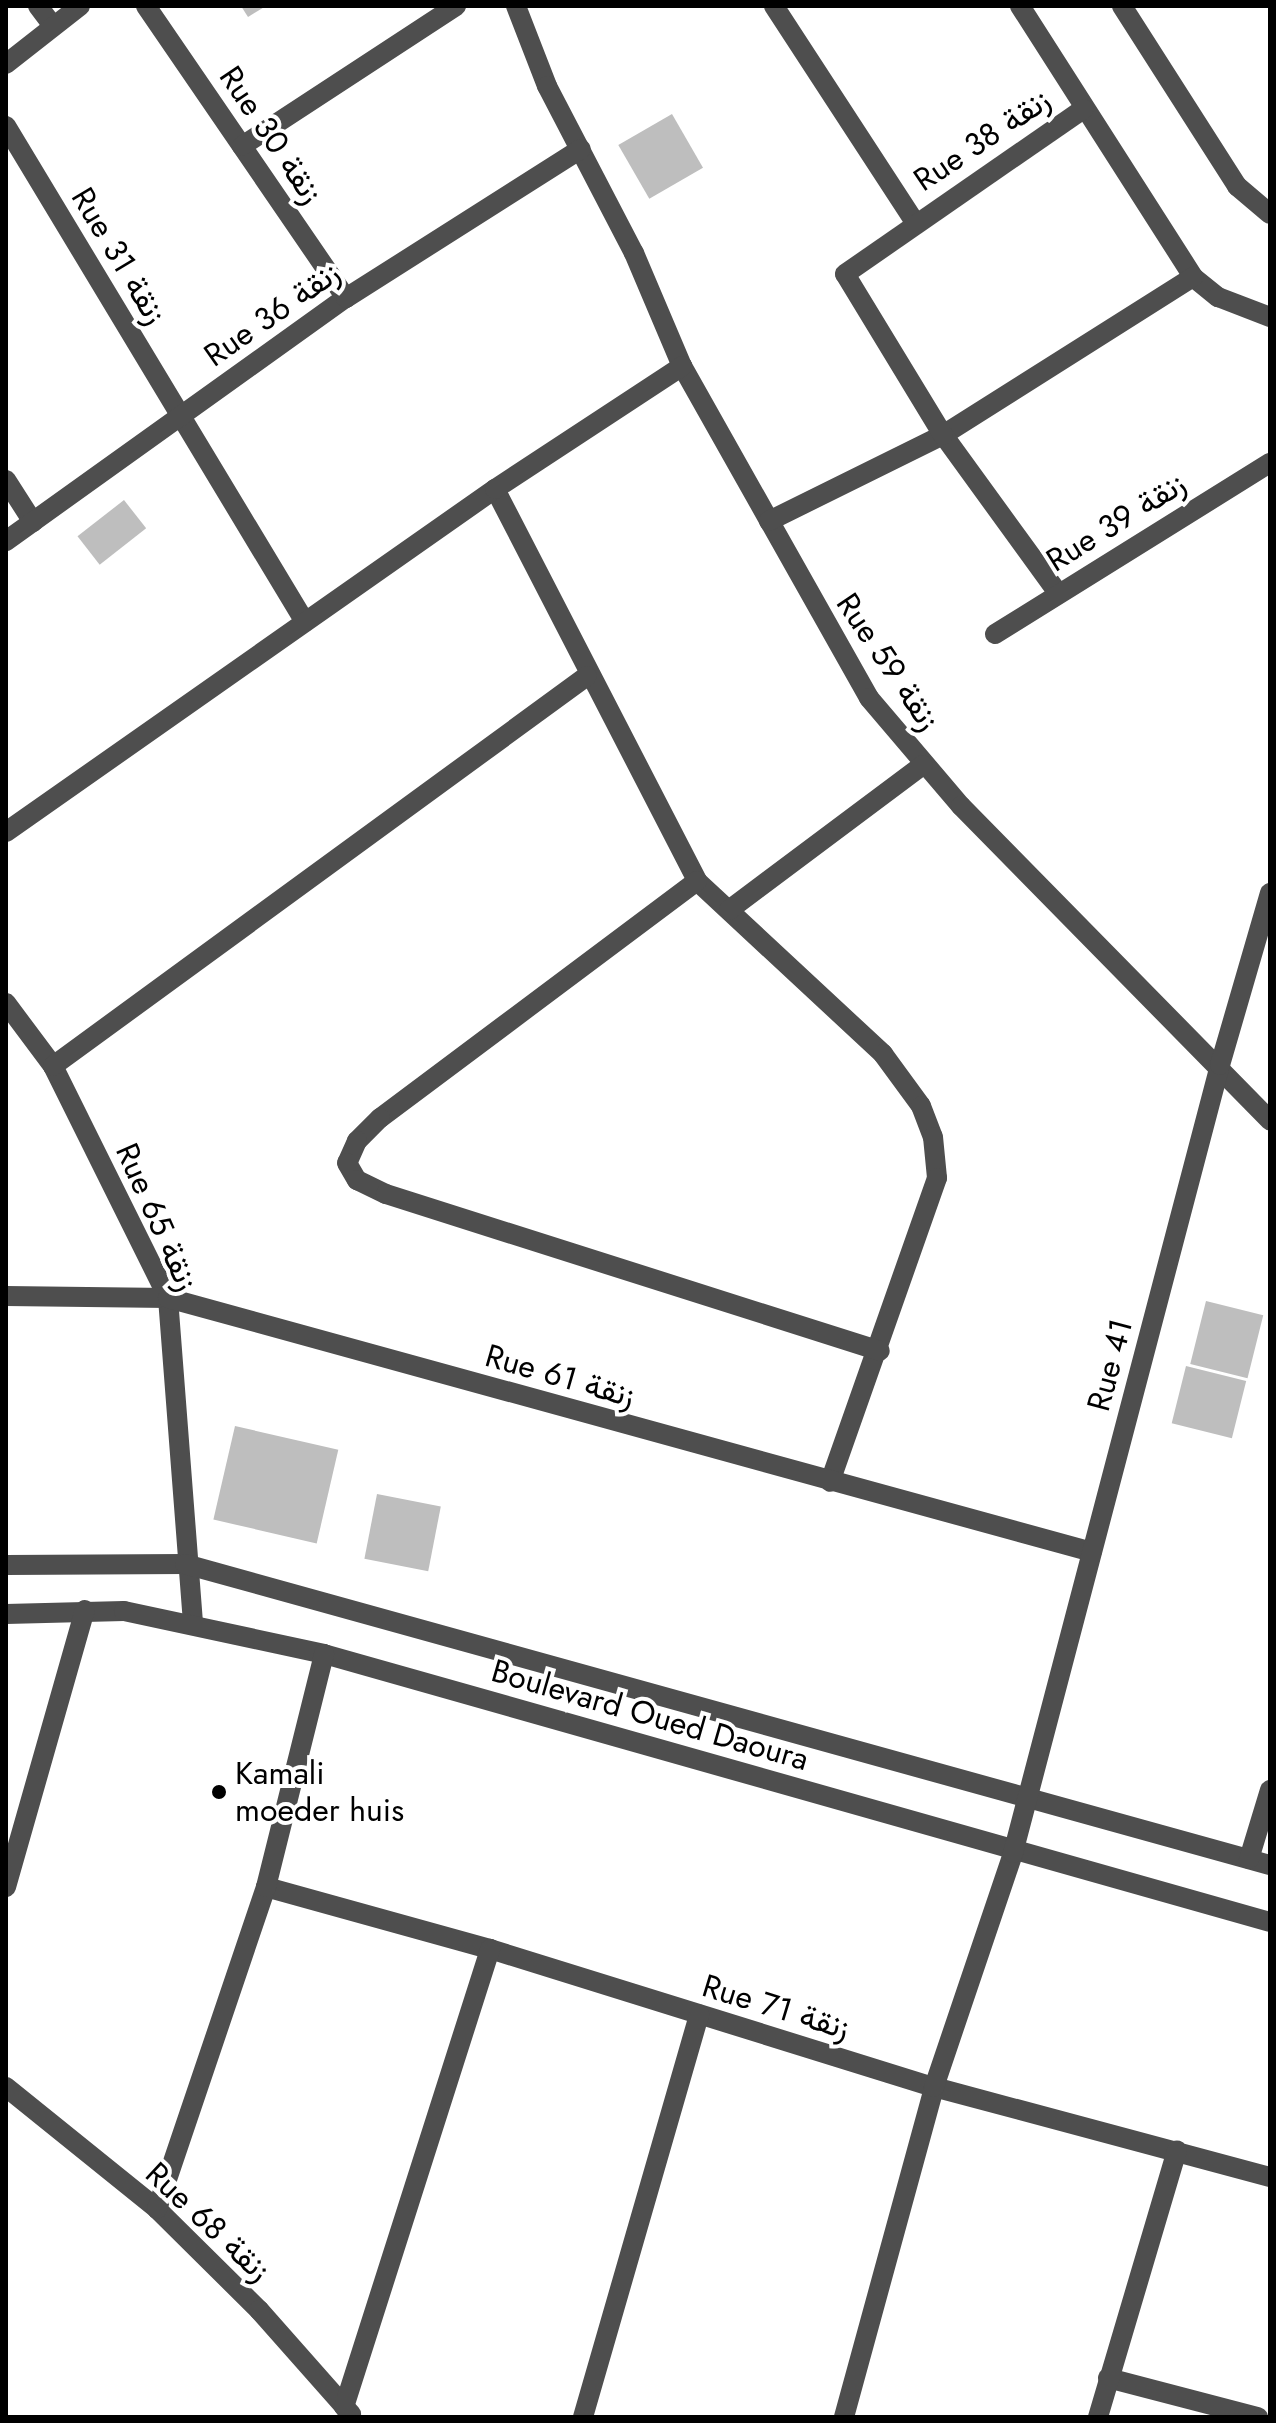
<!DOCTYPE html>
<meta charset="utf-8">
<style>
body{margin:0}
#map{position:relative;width:1276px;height:2423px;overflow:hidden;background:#fff;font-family:Jost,Vazirmatn,sans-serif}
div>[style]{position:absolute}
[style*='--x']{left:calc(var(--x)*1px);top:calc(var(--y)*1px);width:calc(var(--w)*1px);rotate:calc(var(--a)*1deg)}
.building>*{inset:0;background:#bebebe;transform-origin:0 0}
.minor>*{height:20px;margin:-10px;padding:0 10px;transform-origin:10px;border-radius:10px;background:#4e4e4e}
.dots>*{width:22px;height:22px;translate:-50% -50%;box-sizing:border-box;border:4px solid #fff;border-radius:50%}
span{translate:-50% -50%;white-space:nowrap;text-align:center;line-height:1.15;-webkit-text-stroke:8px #fff;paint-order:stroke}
.street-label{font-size:32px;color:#000}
.poi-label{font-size:32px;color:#000}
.left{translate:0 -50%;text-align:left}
.frame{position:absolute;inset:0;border:8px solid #000;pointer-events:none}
</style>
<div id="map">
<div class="building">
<i style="clip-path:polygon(241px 6px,266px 6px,248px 17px)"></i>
<i style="left:672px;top:114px;width:62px;height:62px;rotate:60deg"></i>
<i style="left:124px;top:500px;width:36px;height:59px;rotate:52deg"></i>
<i style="left:1206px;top:1301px;width:59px;height:65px;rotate:14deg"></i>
<i style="left:1186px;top:1366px;width:62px;height:59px;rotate:14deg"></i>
<i style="left:235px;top:1426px;width:106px;height:96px;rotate:13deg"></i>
<i style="left:377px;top:1494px;width:65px;height:66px;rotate:11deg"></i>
</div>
<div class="minor">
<i style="--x:38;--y:6;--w:25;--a:53"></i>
<i style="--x:146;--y:6;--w:354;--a:55.6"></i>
<i style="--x:516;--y:6;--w:86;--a:68.8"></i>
<i style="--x:547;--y:86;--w:188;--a:62.5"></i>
<i style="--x:634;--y:253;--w:123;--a:67"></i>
<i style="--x:682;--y:366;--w:381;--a:60.6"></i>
<i style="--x:869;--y:698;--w:142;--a:49.6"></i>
<i style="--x:961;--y:806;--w:441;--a:45.5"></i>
<i style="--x:774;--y:6;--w:258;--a:56.9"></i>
<i style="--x:1020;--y:6;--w:322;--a:57.4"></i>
<i style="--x:1193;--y:277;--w:32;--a:39"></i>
<i style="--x:1218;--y:297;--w:56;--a:21"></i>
<i style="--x:1122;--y:6;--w:214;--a:57.4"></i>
<i style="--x:1237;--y:186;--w:43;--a:40.3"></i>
<i style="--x:6;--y:64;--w:94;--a:-38.1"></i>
<i style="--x:6;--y:126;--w:579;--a:58.92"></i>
<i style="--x:242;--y:146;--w:256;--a:-33.2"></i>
<i style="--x:6;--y:480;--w:50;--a:57.3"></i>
<i style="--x:495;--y:489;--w:441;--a:62.7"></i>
<i style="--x:697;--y:881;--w:254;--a:42.9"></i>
<i style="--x:883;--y:1054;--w:64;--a:53.8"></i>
<i style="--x:921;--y:1106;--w:33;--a:69"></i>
<i style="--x:933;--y:1137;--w:41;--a:84.4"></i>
<i style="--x:937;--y:1178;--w:322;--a:109.4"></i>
<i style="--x:769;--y:521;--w:194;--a:-26.3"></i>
<i style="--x:943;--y:435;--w:296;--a:-32.3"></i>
<i style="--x:6;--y:541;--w:418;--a:-35.6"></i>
<i style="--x:346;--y:298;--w:278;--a:-32.4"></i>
<i style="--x:1058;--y:593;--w:195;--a:-126"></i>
<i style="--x:943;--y:435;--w:188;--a:-121.3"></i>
<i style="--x:845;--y:274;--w:290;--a:-34.7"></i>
<i style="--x:995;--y:634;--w:324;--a:-31.9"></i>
<i style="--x:6;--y:832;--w:597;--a:-35.05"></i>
<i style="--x:495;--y:489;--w:224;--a:-33.3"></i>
<i style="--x:697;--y:881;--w:396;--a:143.2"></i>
<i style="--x:380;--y:1118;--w:33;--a:135"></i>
<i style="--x:357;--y:1141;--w:24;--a:114"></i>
<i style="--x:347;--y:1163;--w:20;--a:60"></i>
<i style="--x:357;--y:1180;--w:32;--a:26"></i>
<i style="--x:386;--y:1194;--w:518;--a:17.63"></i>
<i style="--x:729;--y:910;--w:242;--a:-36.8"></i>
<i style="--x:6;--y:1003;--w:79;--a:53.3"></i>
<i style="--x:53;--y:1066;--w:259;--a:63.6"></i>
<i style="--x:168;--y:1298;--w:326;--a:85.6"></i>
<i style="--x:53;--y:1066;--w:661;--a:-36.14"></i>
<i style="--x:6;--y:1296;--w:162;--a:0.7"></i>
<i style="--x:168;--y:1298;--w:958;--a:15.37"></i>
<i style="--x:6;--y:1565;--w:179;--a:-0.3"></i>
<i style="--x:185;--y:1564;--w:1126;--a:15.51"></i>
<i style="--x:6;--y:1614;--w:118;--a:-1.5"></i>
<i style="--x:124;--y:1611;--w:205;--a:12.1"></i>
<i style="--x:324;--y:1654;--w:983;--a:15.82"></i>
<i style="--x:1249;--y:1859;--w:72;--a:-73.1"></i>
<i style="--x:6;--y:1887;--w:288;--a:-74.1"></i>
<i style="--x:266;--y:1887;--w:232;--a:15.5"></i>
<i style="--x:490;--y:1949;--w:465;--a:17.3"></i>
<i style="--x:934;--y:2087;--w:348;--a:15"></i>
<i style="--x:6;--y:2087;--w:194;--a:38.9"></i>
<i style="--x:157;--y:2209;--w:144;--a:44.7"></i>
<i style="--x:259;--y:2310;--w:139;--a:48.5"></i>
<i style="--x:157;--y:2209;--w:340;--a:-71.3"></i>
<i style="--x:266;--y:1887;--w:240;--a:-76"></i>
<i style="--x:1108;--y:2378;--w:155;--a:14.6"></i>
<i style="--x:344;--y:2407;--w:481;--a:-72.3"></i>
<i style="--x:583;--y:2417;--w:419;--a:-73.9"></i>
<i style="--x:844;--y:2417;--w:342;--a:-74.7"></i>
<i style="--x:934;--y:2087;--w:247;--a:-71.3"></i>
<i style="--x:1013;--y:1853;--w:815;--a:-75.28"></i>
<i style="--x:1220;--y:1065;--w:179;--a:-73.8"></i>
<i style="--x:1098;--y:2417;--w:278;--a:-73.5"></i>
</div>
<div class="dots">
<i style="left:219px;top:1792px;background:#000"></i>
</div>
<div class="street-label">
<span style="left:271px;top:135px;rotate:56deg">Rue 30 زنقة</span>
<span style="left:982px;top:140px;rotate:-34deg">Rue 38 زنقة</span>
<span style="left:119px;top:256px;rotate:59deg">Rue 31 زنقة</span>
<span style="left:272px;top:314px;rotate:-35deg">Rue 36 زنقة</span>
<span style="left:1116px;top:522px;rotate:-32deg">Rue 39 زنقة</span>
<span style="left:888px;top:662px;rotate:56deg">Rue 59 زنقة</span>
<span style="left:157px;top:1217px;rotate:66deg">Rue 65 زنقة</span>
<span style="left:1110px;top:1365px;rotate:-75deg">Rue 41</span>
<span style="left:560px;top:1376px;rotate:16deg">Rue 61 زنقة</span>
<span style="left:650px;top:1715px;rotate:16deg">Boulevard Oued Daoura</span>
<span style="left:776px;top:2007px;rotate:17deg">Rue 71 زنقة</span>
<span style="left:208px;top:2222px;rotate:43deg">Rue 68 زنقة</span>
</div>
<div class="poi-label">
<span class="left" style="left:235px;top:1792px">Kamali<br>moeder huis</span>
</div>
<div class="frame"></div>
</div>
